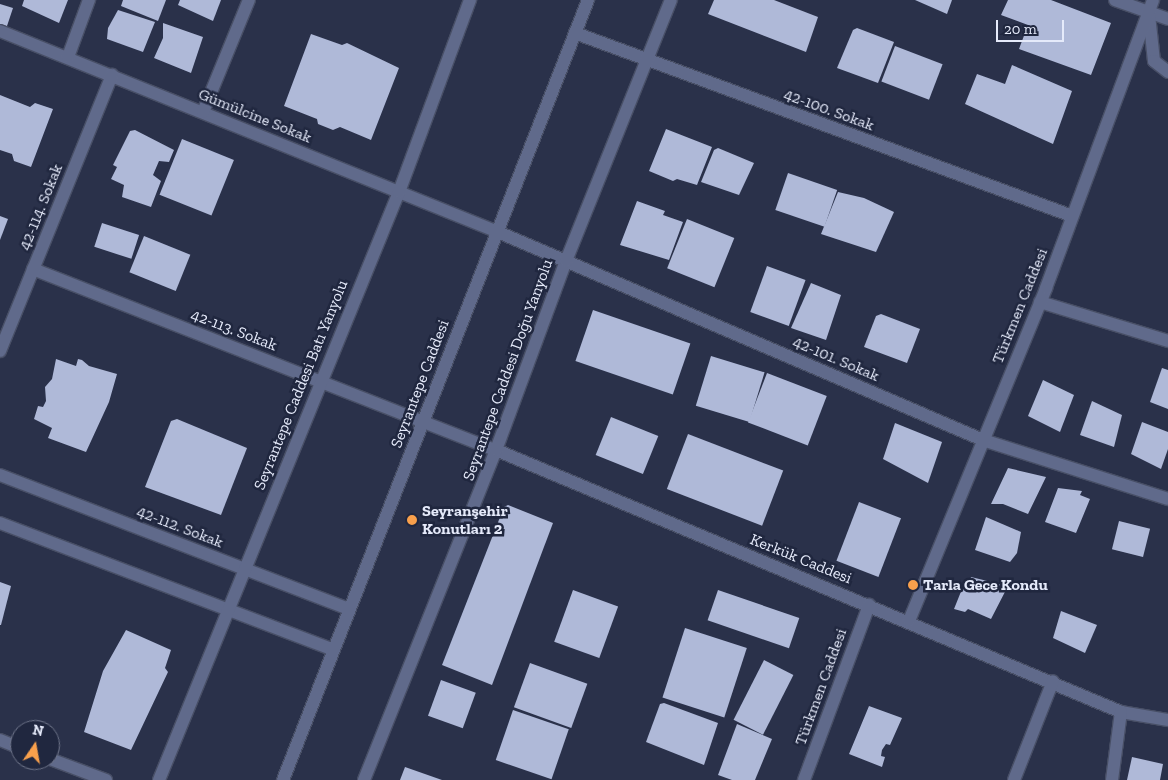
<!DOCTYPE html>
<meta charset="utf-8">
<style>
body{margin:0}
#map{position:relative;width:1168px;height:780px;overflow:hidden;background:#2a314a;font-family:"Zilla Slab",serif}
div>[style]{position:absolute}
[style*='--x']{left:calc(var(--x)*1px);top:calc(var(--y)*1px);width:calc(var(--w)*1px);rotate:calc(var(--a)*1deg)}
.building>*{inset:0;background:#afb9d8;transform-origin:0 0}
.roads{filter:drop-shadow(1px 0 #484f66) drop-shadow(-1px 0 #484f66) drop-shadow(0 1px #484f66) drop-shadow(0 -1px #484f66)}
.minor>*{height:12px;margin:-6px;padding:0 6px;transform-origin:6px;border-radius:6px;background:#606a8b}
.tertiary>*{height:12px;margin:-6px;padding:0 6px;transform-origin:6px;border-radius:6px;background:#606a8b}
.dots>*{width:14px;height:14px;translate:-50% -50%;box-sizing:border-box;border:2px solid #20273f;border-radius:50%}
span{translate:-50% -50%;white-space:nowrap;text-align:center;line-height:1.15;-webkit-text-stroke:5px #20273f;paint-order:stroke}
.street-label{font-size:16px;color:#e5eafa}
.poi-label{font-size:16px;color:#e5eafa;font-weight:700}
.left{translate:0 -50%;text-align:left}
.north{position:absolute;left:10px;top:720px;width:50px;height:50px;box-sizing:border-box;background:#20273f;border:1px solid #6f758a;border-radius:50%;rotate:12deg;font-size:14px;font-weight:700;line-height:20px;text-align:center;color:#e5eafa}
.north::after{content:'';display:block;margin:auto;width:18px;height:22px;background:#f9a04c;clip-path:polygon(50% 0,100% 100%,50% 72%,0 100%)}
.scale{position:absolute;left:996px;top:20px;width:68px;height:22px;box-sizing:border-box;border:2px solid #e5eafa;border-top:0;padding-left:6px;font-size:15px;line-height:18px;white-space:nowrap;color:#e5eafa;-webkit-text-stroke:4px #20273f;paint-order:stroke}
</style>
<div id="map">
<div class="building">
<i style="clip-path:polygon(24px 0,68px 0,59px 23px,22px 6px)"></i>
<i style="clip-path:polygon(123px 0,166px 0,158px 21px,121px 6px)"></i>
<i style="clip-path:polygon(180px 0,221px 0,213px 21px,178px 5px)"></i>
<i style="clip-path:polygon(714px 0,774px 0,818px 17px,806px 52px,708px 14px)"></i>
<i style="clip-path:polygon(915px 0,952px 0,947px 14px)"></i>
<i style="clip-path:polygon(1008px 0,1051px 0,1111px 23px,1091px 75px,1019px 49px,1028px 25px,1001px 15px)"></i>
<i style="clip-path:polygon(0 4px,13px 8px,6px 29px,0 27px)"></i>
<i style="clip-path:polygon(118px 10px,155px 22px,143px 52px,107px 39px,108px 28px)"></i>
<i style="clip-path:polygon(163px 23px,203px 37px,191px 73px,154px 58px,163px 38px)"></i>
<i style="clip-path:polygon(857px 28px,894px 42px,878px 83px,837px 68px,853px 30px)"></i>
<i style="clip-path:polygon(311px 34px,342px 45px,347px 43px,399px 68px,371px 140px,340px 127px,333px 130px,318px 124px,317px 119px,284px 106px)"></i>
<i style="left:895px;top:46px;width:51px;height:38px;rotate:21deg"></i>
<i style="clip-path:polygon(1012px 65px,1072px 91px,1053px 144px,965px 104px,977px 74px,1005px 84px)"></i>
<i style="clip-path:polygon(0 95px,30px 107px,35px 103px,53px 109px,31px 167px,14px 161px,12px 154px,0 150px)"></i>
<i style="clip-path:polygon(666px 129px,712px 147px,697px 185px,677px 179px,673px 181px,649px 171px)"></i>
<i style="clip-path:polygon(135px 130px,174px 150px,169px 162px,159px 161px,153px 175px,161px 181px,151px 207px,122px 197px,124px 185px,111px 179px,117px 167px,113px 165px,130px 131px)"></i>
<i style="left:182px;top:139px;width:56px;height:60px;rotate:22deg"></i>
<i style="clip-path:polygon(718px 148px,754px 163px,739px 195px,701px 182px,714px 150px)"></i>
<i style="left:788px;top:173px;width:52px;height:39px;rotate:19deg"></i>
<i style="clip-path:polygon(838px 192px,864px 198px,894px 212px,876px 252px,821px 234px)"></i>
<i style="clip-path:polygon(637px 201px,665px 211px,663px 215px,683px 222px,669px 260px,620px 245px)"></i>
<i style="clip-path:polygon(0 216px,8px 219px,0 240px)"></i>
<i style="left:687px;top:219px;width:51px;height:53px;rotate:22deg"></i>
<i style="left:102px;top:223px;width:39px;height:25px;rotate:18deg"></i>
<i style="left:144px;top:236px;width:50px;height:39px;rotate:22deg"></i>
<i style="left:767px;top:266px;width:41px;height:49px;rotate:20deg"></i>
<i style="clip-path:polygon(811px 283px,841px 295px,826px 340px,791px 328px)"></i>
<i style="left:593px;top:310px;width:103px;height:54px;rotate:19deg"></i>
<i style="clip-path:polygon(881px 314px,920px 329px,907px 363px,864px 347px,876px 316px)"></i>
<i style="left:711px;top:356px;width:56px;height:52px;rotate:17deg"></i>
<i style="clip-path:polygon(56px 359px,76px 366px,78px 359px,82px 360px,89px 366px,117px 374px,109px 402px,86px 452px,48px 438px,52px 428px,34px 419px,38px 406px,43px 407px,46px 401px,45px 387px,52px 379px)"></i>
<i style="clip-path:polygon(1162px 368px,1168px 370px,1168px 409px,1150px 402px)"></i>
<i style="left:767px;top:373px;width:64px;height:53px;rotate:21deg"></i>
<i style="clip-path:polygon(1043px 380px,1074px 395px,1060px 432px,1028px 416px)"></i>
<i style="clip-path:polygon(1092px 401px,1122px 415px,1114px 447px,1080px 435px)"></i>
<i style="left:611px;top:417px;width:51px;height:41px;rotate:22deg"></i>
<i style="clip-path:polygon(177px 419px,247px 448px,221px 515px,145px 487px,171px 421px)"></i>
<i style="clip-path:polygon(1142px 422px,1168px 432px,1168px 449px,1161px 469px,1131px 454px)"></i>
<i style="clip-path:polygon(895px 423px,942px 442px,928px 483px,883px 459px)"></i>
<i style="left:688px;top:434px;width:102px;height:59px;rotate:21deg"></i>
<i style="clip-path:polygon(1008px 468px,1046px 477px,1028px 514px,1003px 504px,991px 504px)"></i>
<i style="clip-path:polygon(1058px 488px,1082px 491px,1080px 495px,1090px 499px,1076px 533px,1045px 522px)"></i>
<i style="left:859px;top:502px;width:45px;height:63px;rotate:21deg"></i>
<i style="clip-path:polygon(508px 505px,553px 523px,492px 685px,442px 665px,504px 507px)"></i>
<i style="clip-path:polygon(986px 517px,1021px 532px,1017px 553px,1010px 562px,975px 550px)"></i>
<i style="left:1119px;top:521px;width:32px;height:29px;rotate:14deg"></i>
<i style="clip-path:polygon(971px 577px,1008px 586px,991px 619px,968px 609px,965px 612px,954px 609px,962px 589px,968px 587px)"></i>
<i style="clip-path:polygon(0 582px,11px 586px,1px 625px,0 625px)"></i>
<i style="left:573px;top:590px;width:48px;height:55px;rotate:20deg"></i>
<i style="left:718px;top:590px;width:86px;height:32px;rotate:19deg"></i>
<i style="clip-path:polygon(1061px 611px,1097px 625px,1085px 653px,1053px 638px)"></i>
<i style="left:685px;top:628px;width:65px;height:73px;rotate:18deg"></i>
<i style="clip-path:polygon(126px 630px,171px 650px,165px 668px,168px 672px,131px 750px,84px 732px,103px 671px)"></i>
<i style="left:764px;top:660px;width:33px;height:67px;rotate:27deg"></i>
<i style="left:530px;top:663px;width:61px;height:47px;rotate:20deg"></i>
<i style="left:441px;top:680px;width:37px;height:38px;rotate:20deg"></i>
<i style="clip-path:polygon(664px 703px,718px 723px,704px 765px,646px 742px,660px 704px)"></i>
<i style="clip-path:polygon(869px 706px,902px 718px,890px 745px,886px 744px,882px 750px,881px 756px,885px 757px,882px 767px,849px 754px)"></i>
<i style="left:513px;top:710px;width:59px;height:53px;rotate:19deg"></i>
<i style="clip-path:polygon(737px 724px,772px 739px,755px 780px,732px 780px,718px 775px)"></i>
<i style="clip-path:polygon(1132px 757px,1163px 764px,1160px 780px,1127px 780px)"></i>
<i style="clip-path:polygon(405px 767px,442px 780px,400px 780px)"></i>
</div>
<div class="roads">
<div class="minor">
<i style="--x:1115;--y:0;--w:56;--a:19.7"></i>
<i style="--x:1149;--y:15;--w:46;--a:83.8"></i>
<i style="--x:1154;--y:61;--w:18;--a:38"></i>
<i style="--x:0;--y:31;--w:537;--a:21.98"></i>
<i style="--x:498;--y:232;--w:528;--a:23.21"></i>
<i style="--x:983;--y:440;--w:194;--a:17.7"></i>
<i style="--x:575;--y:33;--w:530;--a:20.21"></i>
<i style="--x:68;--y:57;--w:61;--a:-69.8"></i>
<i style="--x:203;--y:112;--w:121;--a:-67.7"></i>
<i style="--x:33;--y:269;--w:497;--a:21.4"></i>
<i style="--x:496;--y:450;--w:678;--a:22.74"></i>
<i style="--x:1121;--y:712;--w:48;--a:9.7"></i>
<i style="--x:1040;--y:302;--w:134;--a:16.9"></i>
<i style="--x:0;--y:351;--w:298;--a:-67.9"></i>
<i style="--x:0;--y:475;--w:374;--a:21"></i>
<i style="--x:0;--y:523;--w:357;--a:20.8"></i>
<i style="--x:909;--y:621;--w:360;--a:-67.6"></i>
<i style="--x:1046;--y:288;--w:307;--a:-69.6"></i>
<i style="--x:0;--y:740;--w:22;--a:22"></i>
<i style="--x:50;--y:759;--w:60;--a:20.6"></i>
<i style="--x:159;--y:780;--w:635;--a:-67.8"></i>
<i style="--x:399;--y:192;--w:205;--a:-69.7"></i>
<i style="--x:364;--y:780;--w:355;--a:-68.2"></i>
<i style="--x:496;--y:450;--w:202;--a:-69.7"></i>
<i style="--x:566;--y:261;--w:281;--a:-68.1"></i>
<i style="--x:804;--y:780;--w:187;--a:-69.6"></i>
<i style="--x:1014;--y:780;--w:106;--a:-68.5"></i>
<i style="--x:1112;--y:780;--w:69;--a:-82.5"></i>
</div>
<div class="tertiary">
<i style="--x:283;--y:780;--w:838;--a:-68.64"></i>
</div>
</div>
<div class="dots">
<i style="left:412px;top:520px;background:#f9a04c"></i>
<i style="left:913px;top:585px;background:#f9a04c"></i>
</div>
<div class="street-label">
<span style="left:829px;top:110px;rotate:20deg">42-100. Sokak</span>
<span style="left:255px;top:116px;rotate:22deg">Gümülcine Sokak</span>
<span style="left:41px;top:207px;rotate:-68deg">42-114. Sokak</span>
<span style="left:1020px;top:306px;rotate:-68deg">Türkmen Caddesi</span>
<span style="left:234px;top:330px;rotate:21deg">42-113. Sokak</span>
<span style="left:836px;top:359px;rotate:23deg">42-101. Sokak</span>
<span style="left:508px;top:370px;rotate:-70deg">Seyrantepe Caddesi Doğu Yanyolu</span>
<span style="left:420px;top:384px;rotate:-69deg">Seyrantepe Caddesi</span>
<span style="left:301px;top:385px;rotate:-68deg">Seyrantepe Caddesi Batı Yanyolu</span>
<span style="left:180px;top:527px;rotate:21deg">42-112. Sokak</span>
<span style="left:801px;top:559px;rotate:22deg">Kerkük Caddesi</span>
<span style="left:821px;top:687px;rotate:-70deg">Türkmen Caddesi</span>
</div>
<div class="poi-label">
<span class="left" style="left:422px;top:520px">Seyranşehir<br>Konutları 2</span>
<span class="left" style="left:923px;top:585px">Tarla Gece Kondu</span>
</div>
<div class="north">N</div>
<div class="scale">20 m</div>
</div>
